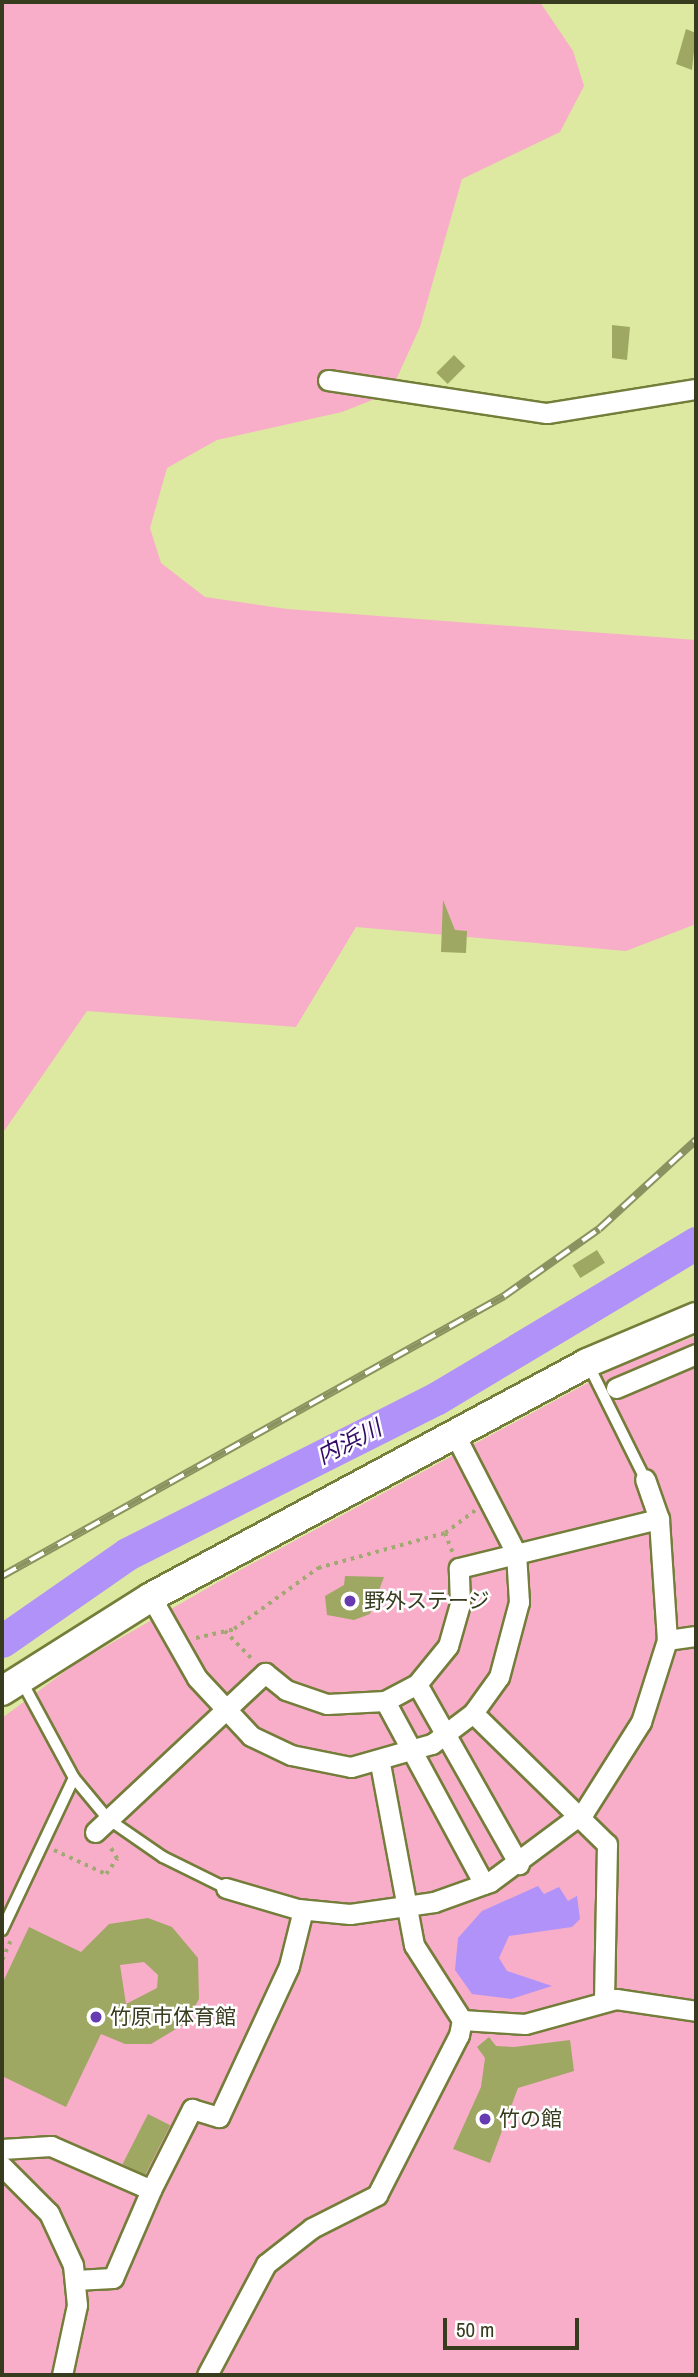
<!DOCTYPE html>
<meta charset="utf-8">
<style>
body{margin:0}
#map{position:relative;width:698px;height:2377px;overflow:hidden;background:#dde8a1;font-family:"Archivo Narrow","Noto Sans JP",sans-serif}
div>[style]{position:absolute}
[style*='--x']{left:calc(var(--x)*1px);top:calc(var(--y)*1px);width:calc(var(--w)*1px);rotate:calc(var(--a)*1deg)}
.green>*{inset:0;background:#f8aec9}
.water>*{inset:0;background:#b092f9}
.river>*{height:33px;margin:-16.5px;padding:0 16.5px;transform-origin:16.5px;border-radius:16.5px;background:#b092f9}
.building>*{inset:0;background:#9ea863;transform-origin:0 0}
.path>*{height:3.5px;margin-top:-1.75px;transform-origin:0;background:repeating-linear-gradient(90deg,#a0a971 0 3.5px,transparent 0 8.5px)}
.roads{filter:drop-shadow(2px 0 #747d39) drop-shadow(-2px 0 #747d39) drop-shadow(0 2px #747d39) drop-shadow(0 -2px #747d39)}
.lane>*{height:10px;margin:-5px;padding:0 5px;transform-origin:5px;border-radius:5px;background:#fff}
.street>*{height:19px;margin:-9.5px;padding:0 9.5px;transform-origin:9.5px;border-radius:9.5px;background:#fff}
.secondary>*{height:28px;margin:-14px;padding:0 14px;transform-origin:14px;border-radius:14px;background:#fff}
.rail>*{height:8px;margin-top:-4px;transform-origin:0;background:repeating-linear-gradient(90deg,#fff 0 16px,#8a9260 0 32px);box-sizing:border-box;border-block:2px solid #8a9260}
.dots>*{width:19px;height:19px;translate:-50% -50%;box-sizing:border-box;border:4px solid #fff;border-radius:50%}
span{translate:-50% -50%;white-space:nowrap;text-align:center;line-height:1.15;-webkit-text-stroke:5px #fff;paint-order:stroke}
.poi-label{font-size:21px;color:#373c1f}
.left{translate:0 -50%;text-align:left}
.water-label{font-size:23px;color:#330a66;font-style:italic}
.frame{position:absolute;inset:0;border:4px solid #373c1f;pointer-events:none}
.scale{position:absolute;left:443px;top:2318px;width:136px;height:32px;box-sizing:border-box;border:4px solid #373c1f;border-top:0;padding-left:9px;font-size:21px;line-height:24px;white-space:nowrap;color:#373c1f;-webkit-text-stroke:5px #fff;paint-order:stroke}
</style>
<div id="map">
<div class="green">
<i style="clip-path:polygon(2px 2px,540px 2px,573px 51px,584px 86px,560px 132px,462px 179px,420px 327px,390px 393px,342px 412px,217px 440px,167px 468px,150px 528px,161px 563px,205px 597px,287px 609px,696px 640px,696px 924px,626px 951px,356px 927px,296px 1027px,87px 1011px,2px 1134px)"></i>
<i style="clip-path:polygon(696px 1336px,696px 2375px,2px 2375px,2px 1718px,75px 1664px,220px 1581px,623px 1364px)"></i>
</div>
<div class="water">
<i style="clip-path:polygon(538px 1886px,544px 1894px,559px 1887px,568px 1901px,577px 1896px,580px 1919px,572px 1927px,509px 1936px,499px 1958px,507px 1971px,552px 1986px,511px 1999px,472px 1994px,455px 1970px,458px 1938px,482px 1911px)"></i>
</div>
<div class="river">
<i style="--x:2;--y:1641;--w:152;--a:-34.8"></i>
<i style="--x:127;--y:1554;--w:347;--a:-26.7"></i>
<i style="--x:437;--y:1398;--w:302;--a:-30.9"></i>
</div>
<div class="building">
<i style="clip-path:polygon(686px 29px,696px 33px,692px 70px,676px 64px)"></i>
<i style="clip-path:polygon(612px 325px,630px 327px,627px 360px,612px 358px)"></i>
<i style="left:454px;top:355px;width:16px;height:25px;rotate:45deg"></i>
<i style="clip-path:polygon(443px 900px,455px 930px,467px 931px,466px 953px,441px 952px)"></i>
<i style="left:597px;top:1250px;width:15px;height:29px;rotate:58deg"></i>
<i style="clip-path:polygon(345px 1576px,384px 1577px,370px 1614px,354px 1620px,327px 1615px,325px 1596px,344px 1585px)"></i>
<i style="clip-path:polygon(evenodd,148px 1918px,172px 1927px,198px 1958px,199px 1999px,186px 2023px,151px 2044px,125px 2044px,101px 2034px,66px 2107px,2px 2076px,2px 1984px,29px 1927px,81px 1952px,109px 1924px,148px 1918px,144px 1962px,158px 1975px,157px 1988px,126px 2004px,120px 1965px,144px 1962px)"></i>
<i style="clip-path:polygon(489px 2037px,496px 2046px,514px 2047px,570px 2040px,574px 2071px,518px 2088px,490px 2163px,453px 2149px,481px 2087px,485px 2058px,477px 2047px)"></i>
<i style="left:148px;top:2114px;width:25px;height:56px;rotate:27deg"></i>
</div>
<div class="path">
<i style="--x:445;--y:1533;--w:22;--a:68"></i>
<i style="--x:225;--y:1631;--w:40;--a:46"></i>
<i style="--x:196;--y:1638;--w:39;--a:-13"></i>
<i style="--x:234;--y:1629;--w:104;--a:-36"></i>
<i style="--x:318;--y:1568;--w:132;--a:-15.4"></i>
<i style="--x:445;--y:1533;--w:39;--a:-37"></i>
<i style="--x:54;--y:1850;--w:57;--a:24.8"></i>
<i style="--x:106;--y:1874;--w:19;--a:-54"></i>
<i style="--x:117;--y:1859;--w:17;--a:-121"></i>
<i style="--x:2;--y:1960;--w:22;--a:-66"></i>
</div>
<div class="roads">
<div class="lane">
<i style="--x:588;--y:1364;--w:128;--a:63.6"></i>
<i style="--x:21;--y:1680;--w:111;--a:61.6"></i>
<i style="--x:74;--y:1778;--w:53;--a:50.3"></i>
<i style="--x:108;--y:1819;--w:67;--a:34.6"></i>
<i style="--x:163;--y:1857;--w:70;--a:26.2"></i>
<i style="--x:2;--y:1930;--w:168;--a:-64.7"></i>
</div>
<div class="street">
<i style="--x:328;--y:380;--w:221;--a:8.6"></i>
<i style="--x:547;--y:413;--w:151;--a:-9.2"></i>
<i style="--x:616;--y:1388;--w:87;--a:-23"></i>
<i style="--x:151;--y:1597;--w:93;--a:60.4"></i>
<i style="--x:197;--y:1678;--w:79;--a:47"></i>
<i style="--x:251;--y:1736;--w:44;--a:25.4"></i>
<i style="--x:291;--y:1755;--w:61;--a:11.3"></i>
<i style="--x:351;--y:1767;--w:84;--a:-15.9"></i>
<i style="--x:432;--y:1744;--w:51;--a:-37.1"></i>
<i style="--x:473;--y:1713;--w:44;--a:-54.2"></i>
<i style="--x:499;--y:1677;--w:78;--a:-75.1"></i>
<i style="--x:519;--y:1602;--w:49;--a:-93.5"></i>
<i style="--x:516;--y:1553;--w:133;--a:-117.3"></i>
<i style="--x:667;--y:1640;--w:29;--a:-8"></i>
<i style="--x:417;--y:1684;--w:207;--a:60.5"></i>
<i style="--x:385;--y:1701;--w:208;--a:61.6"></i>
<i style="--x:473;--y:1713;--w:187;--a:44.4"></i>
<i style="--x:607;--y:1844;--w:156;--a:91.1"></i>
<i style="--x:95;--y:1832;--w:233;--a:-43.1"></i>
<i style="--x:265;--y:1673;--w:27;--a:39"></i>
<i style="--x:286;--y:1690;--w:43;--a:18.9"></i>
<i style="--x:327;--y:1704;--w:58;--a:-3"></i>
<i style="--x:385;--y:1701;--w:36;--a:-28"></i>
<i style="--x:417;--y:1684;--w:49;--a:-50.8"></i>
<i style="--x:448;--y:1646;--w:44;--a:-74.1"></i>
<i style="--x:460;--y:1604;--w:36;--a:-92"></i>
<i style="--x:459;--y:1568;--w:206;--a:-13.8"></i>
<i style="--x:226;--y:1888;--w:75;--a:16.3"></i>
<i style="--x:298;--y:1909;--w:52;--a:5.5"></i>
<i style="--x:350;--y:1914;--w:85;--a:-8.1"></i>
<i style="--x:434;--y:1902;--w:59;--a:-19.7"></i>
<i style="--x:490;--y:1882;--w:117;--a:-36.7"></i>
<i style="--x:584;--y:1812;--w:107;--a:-57.7"></i>
<i style="--x:641;--y:1722;--w:86;--a:-72.4"></i>
<i style="--x:667;--y:1640;--w:121;--a:-93.8"></i>
<i style="--x:659;--y:1519;--w:42;--a:-109.3"></i>
<i style="--x:462;--y:2020;--w:63;--a:3.6"></i>
<i style="--x:525;--y:2024;--w:94;--a:-15.4"></i>
<i style="--x:616;--y:1999;--w:81;--a:8.5"></i>
<i style="--x:2;--y:2149;--w:49;--a:-3.5"></i>
<i style="--x:51;--y:2146;--w:109;--a:23.7"></i>
<i style="--x:151;--y:2190;--w:91;--a:-63.2"></i>
<i style="--x:192;--y:2109;--w:28;--a:17"></i>
<i style="--x:219;--y:2117;--w:166;--a:-65.1"></i>
<i style="--x:289;--y:1966;--w:58;--a:-76"></i>
<i style="--x:2;--y:2166;--w:66;--a:45"></i>
<i style="--x:49;--y:2213;--w:57;--a:65.2"></i>
<i style="--x:73;--y:2265;--w:40;--a:84.3"></i>
<i style="--x:77;--y:2305;--w:72;--a:102.1"></i>
<i style="--x:75;--y:2280;--w:38;--a:-3"></i>
<i style="--x:113;--y:2278;--w:96;--a:-66.6"></i>
<i style="--x:207;--y:2375;--w:126;--a:-62"></i>
<i style="--x:266;--y:2264;--w:58;--a:-38"></i>
<i style="--x:312;--y:2228;--w:73;--a:-26.9"></i>
<i style="--x:377;--y:2195;--w:180;--a:-62.9"></i>
<i style="--x:459;--y:2035;--w:15;--a:-79"></i>
<i style="--x:462;--y:2020;--w:89;--a:-122.6"></i>
<i style="--x:414;--y:1945;--w:185;--a:-100.6"></i>
</div>
<div class="secondary">
<i style="--x:2;--y:1691;--w:176;--a:-32.2"></i>
<i style="--x:151;--y:1597;--w:495;--a:-28.2"></i>
<i style="--x:587;--y:1363;--w:118;--a:-22.9"></i>
</div>
</div>
<div class="rail">
<i style="--x:2;--y:1576;--w:575;--a:-29.15"></i>
<i style="--x:504;--y:1296;--w:116;--a:-35.2"></i>
<i style="--x:599;--y:1229;--w:132;--a:-42.5"></i>
</div>
<div class="dots">
<i style="left:350px;top:1601px;background:#663ab1"></i>
<i style="left:96px;top:2017px;background:#663ab1"></i>
<i style="left:485px;top:2119px;background:#663ab1"></i>
</div>
<div class="poi-label">
<span class="left" style="left:364px;top:1601px">野外ステージ</span>
<span class="left" style="left:110px;top:2017px">竹原市体育館</span>
<span class="left" style="left:499px;top:2119px">竹の館</span>
</div>
<div class="water-label">
<span style="left:349px;top:1442px;rotate:-27deg">内浜川</span>
</div>
<div class="frame"></div>
<div class="scale">50 m</div>
</div>
